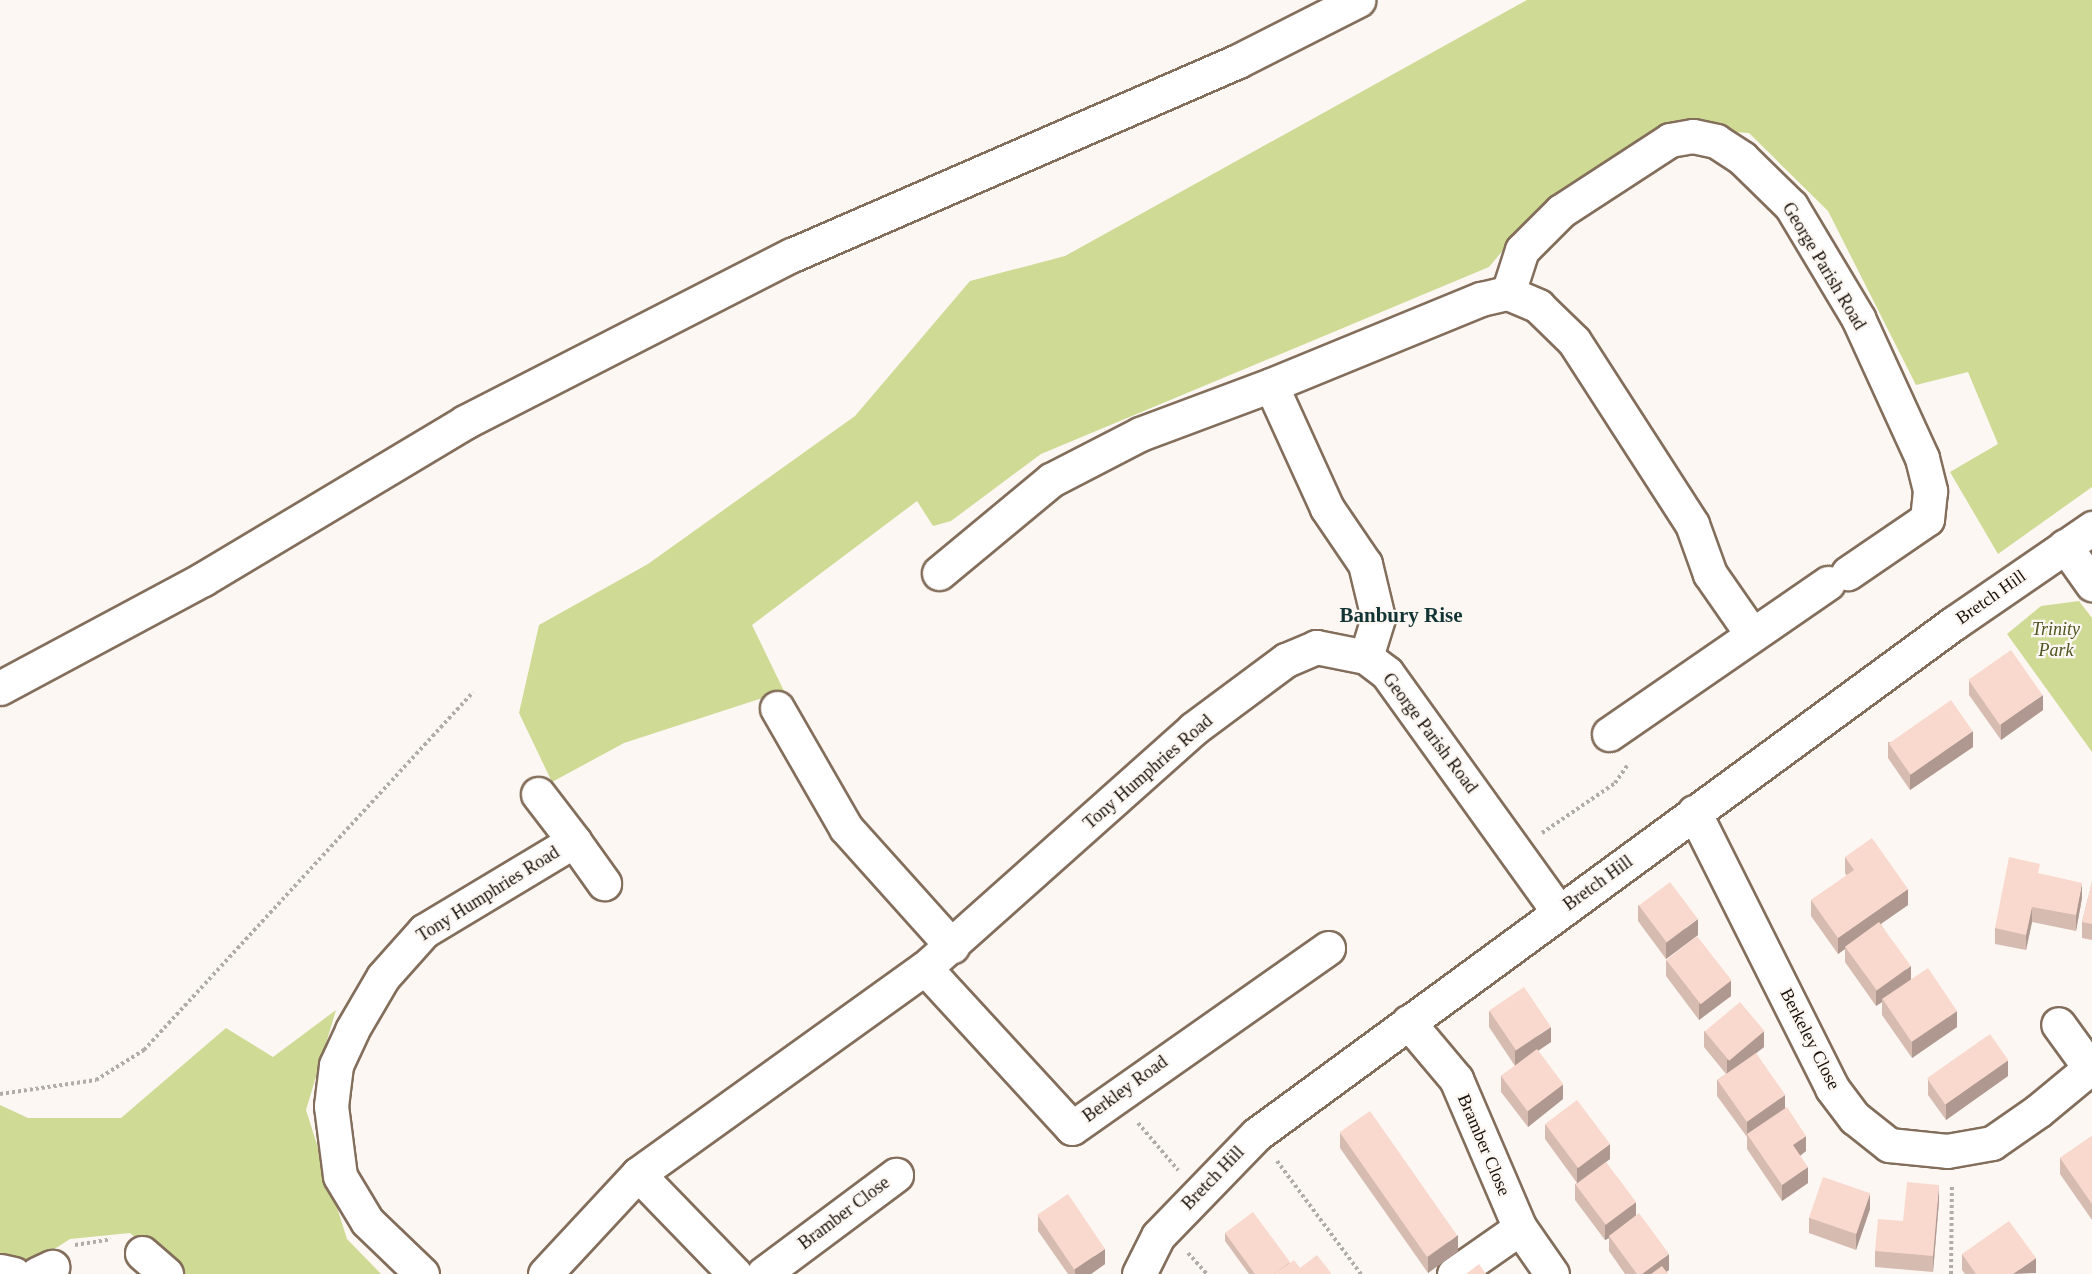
<!DOCTYPE html>
<style>
body{margin:0}
#map{position:relative;width:2092px;height:1274px;overflow:hidden;background:#fcf7f3;font-family:"Times New Roman",serif}
div>[style]{position:absolute}
[style*='--x']{left:calc(var(--x)*1px);top:calc(var(--y)*1px);width:calc(var(--w)*1px);rotate:calc(var(--a)*1deg)}
.green>*{inset:0;background:#cfda94}
.path>*{height:4px;margin-top:-2px;transform-origin:0;background:repeating-linear-gradient(90deg,#b2aca7 0 3px,transparent 0 6px)}
.roads{filter:drop-shadow(2px 0 #836e5b) drop-shadow(-2px 0 #836e5b) drop-shadow(0 2px #836e5b) drop-shadow(0 -2px #836e5b)}
.minor>*{height:33px;margin:-16.5px;padding:0 16.5px;transform-origin:16.5px;border-radius:16.5px;background:#fff}
.wall>*{inset:0;background:#d6bbb1}
.shaded-wall>*{inset:0;background:#ae9890}
.building>*{inset:0;background:#f9d9ce;transform-origin:0 0}
span{translate:-50% -50%;white-space:nowrap;text-align:center;line-height:1.15;-webkit-text-stroke:4.5px #fcf7f3;paint-order:stroke}
.street-label{font-size:18px;color:#191109}
.park-label{font-size:18px;color:#4e5520;font-style:italic}
.quarter-label{font-size:21px;color:#123434;font-weight:700}
</style>
<div id="map">
<div class="green">
<i style="clip-path:polygon(1527px 0,2092px 0,2092px 487px,1998px 554px,1950px 472px,1998px 444px,1968px 372px,1916px 385px,1828px 211px,1749px 133px,1668px 127px,1540px 206px,1489px 267px,1041px 454px,951px 521px,933px 526px,917px 501px,752px 625px,784px 691px,624px 743px,552px 782px,519px 713px,539px 625px,648px 564px,855px 416px,970px 281px,1065px 256px)"></i>
<i style="clip-path:polygon(2079px 601px,2092px 618px,2092px 752px,2007px 634px,2041px 606px)"></i>
<i style="clip-path:polygon(336px 1010px,306px 1110px,347px 1239px,381px 1274px,177px 1274px,130px 1233px,70px 1239px,26px 1267px,0 1256px,0 1105px,28px 1118px,121px 1118px,226px 1028px,273px 1057px)"></i>
</div>
<div class="path">
<i style="--x:1542;--y:833;--w:88;--a:-34.4"></i>
<i style="--x:1615;--y:783;--w:24;--a:-55"></i>
<i style="--x:0;--y:1094;--w:97;--a:-8.3"></i>
<i style="--x:96;--y:1080;--w:57;--a:-32"></i>
<i style="--x:144;--y:1050;--w:486;--a:-47.4"></i>
<i style="--x:1138;--y:1123;--w:62;--a:49.6"></i>
<i style="--x:1277;--y:1161;--w:141;--a:53.4"></i>
<i style="--x:75;--y:1245;--w:36;--a:-9"></i>
<i style="--x:1188;--y:1253;--w:28;--a:48"></i>
<i style="--x:1951;--y:1274;--w:90;--a:-89.4"></i>
</div>
<div class="roads">
<div class="minor">
<i style="--x:1508;--y:293;--w:45;--a:-72"></i>
<i style="--x:1522;--y:250;--w:55;--a:-45"></i>
<i style="--x:1561;--y:211;--w:130;--a:-33.1"></i>
<i style="--x:1670;--y:140;--w:23;--a:-10"></i>
<i style="--x:1693;--y:136;--w:24;--a:12"></i>
<i style="--x:1716;--y:141;--w:31;--a:33"></i>
<i style="--x:1742;--y:158;--w:69;--a:44.4"></i>
<i style="--x:1791;--y:206;--w:131;--a:59.1"></i>
<i style="--x:1858;--y:318;--w:154;--a:65.4"></i>
<i style="--x:1922;--y:458;--w:34;--a:76"></i>
<i style="--x:1930;--y:491;--w:28;--a:96"></i>
<i style="--x:1927;--y:519;--w:96;--a:145.6"></i>
<i style="--x:2065;--y:546;--w:47;--a:54.6"></i>
<i style="--x:939;--y:573;--w:146;--a:-39.7"></i>
<i style="--x:1051;--y:480;--w:100;--a:-27.3"></i>
<i style="--x:1140;--y:434;--w:140;--a:-20.5"></i>
<i style="--x:0;--y:688;--w:230;--a:-28.2"></i>
<i style="--x:203;--y:579;--w:305;--a:-30.9"></i>
<i style="--x:465;--y:422;--w:367;--a:-27.1"></i>
<i style="--x:792;--y:255;--w:486;--a:-23.5"></i>
<i style="--x:1238;--y:61;--w:135;--a:-26.9"></i>
<i style="--x:777;--y:708;--w:138;--a:60.1"></i>
<i style="--x:846;--y:828;--w:159;--a:48.1"></i>
<i style="--x:1609;--y:734;--w:266;--a:-34.6"></i>
<i style="--x:538;--y:794;--w:59;--a:52.5"></i>
<i style="--x:1694;--y:812;--w:309;--a:63.4"></i>
<i style="--x:1832;--y:1088;--w:38;--a:53"></i>
<i style="--x:1855;--y:1118;--w:43;--a:38.5"></i>
<i style="--x:1889;--y:1145;--w:58;--a:5.9"></i>
<i style="--x:1947;--y:1151;--w:46;--a:-10.1"></i>
<i style="--x:1992;--y:1143;--w:56;--a:-34.8"></i>
<i style="--x:2038;--y:1111;--w:67;--a:-39.6"></i>
<i style="--x:2090;--y:1068;--w:54;--a:-126"></i>
<i style="--x:1558;--y:911;--w:293;--a:-125.7"></i>
<i style="--x:1387;--y:673;--w:26;--a:-143"></i>
<i style="--x:1366;--y:657;--w:41;--a:-72.9"></i>
<i style="--x:1378;--y:618;--w:56;--a:-103.5"></i>
<i style="--x:1365;--y:564;--w:68;--a:-124.2"></i>
<i style="--x:1327;--y:508;--w:135;--a:-114.5"></i>
<i style="--x:1271;--y:385;--w:227;--a:-22.3"></i>
<i style="--x:1481;--y:299;--w:28;--a:-13"></i>
<i style="--x:1508;--y:293;--w:33;--a:23"></i>
<i style="--x:1538;--y:306;--w:50;--a:44.2"></i>
<i style="--x:1574;--y:341;--w:218;--a:57.2"></i>
<i style="--x:1692;--y:524;--w:53;--a:70.2"></i>
<i style="--x:1710;--y:574;--w:72;--a:55.2"></i>
<i style="--x:925;--y:968;--w:217;--a:47.4"></i>
<i style="--x:1072;--y:1128;--w:313;--a:-35.1"></i>
<i style="--x:1408;--y:1022;--w:75;--a:49.9"></i>
<i style="--x:1456;--y:1079;--w:162;--a:66.8"></i>
<i style="--x:1520;--y:1228;--w:56;--a:55.2"></i>
<i style="--x:638;--y:1174;--w:139;--a:45.9"></i>
<i style="--x:142;--y:1253;--w:32;--a:41"></i>
<i style="--x:0;--y:1271;--w:14;--a:12"></i>
<i style="--x:37;--y:1274;--w:17;--a:-25"></i>
<i style="--x:422;--y:1274;--w:76;--a:-136.1"></i>
<i style="--x:367;--y:1221;--w:52;--a:-121"></i>
<i style="--x:340;--y:1176;--w:71;--a:-97.3"></i>
<i style="--x:331;--y:1106;--w:41;--a:-83"></i>
<i style="--x:336;--y:1065;--w:38;--a:-65"></i>
<i style="--x:352;--y:1030;--w:61;--a:-59.7"></i>
<i style="--x:383;--y:977;--w:62;--a:-48.3"></i>
<i style="--x:424;--y:931;--w:175;--a:-31"></i>
<i style="--x:574;--y:841;--w:52;--a:54.5"></i>
<i style="--x:545;--y:1274;--w:137;--a:-47.1"></i>
<i style="--x:638;--y:1174;--w:353;--a:-35.7"></i>
<i style="--x:925;--y:968;--w:359;--a:-41.7"></i>
<i style="--x:1193;--y:729;--w:116;--a:-36.6"></i>
<i style="--x:1286;--y:660;--w:33;--a:-23"></i>
<i style="--x:1316;--y:647;--w:51;--a:11.3"></i>
<i style="--x:763;--y:1274;--w:166;--a:-36.7"></i>
<i style="--x:1139;--y:1274;--w:42;--a:-63.4"></i>
<i style="--x:1158;--y:1236;--w:142;--a:-45.9"></i>
<i style="--x:1257;--y:1134;--w:864;--a:-36.25"></i>
<i style="--x:1954;--y:623;--w:168;--a:-34.5"></i>
<i style="--x:1454;--y:1274;--w:80;--a:-34.9"></i>
</div>
</div>
<div class="wall">
<i style="clip-path:polygon(1969px 680px,2043px 710px,2001px 740px,1969px 695px)"></i>
<i style="clip-path:polygon(1888px 742px,1973px 747px,1910px 790px,1888px 758px)"></i>
<i style="clip-path:polygon(1845px 857px,1908px 905px,1881px 924px,1911px 979px,1957px 1027px,1912px 1058px,1882px 1015px,1882px 1002px,1876px 1006px,1845px 962px,1845px 949px,1838px 954px,1811px 916px,1811px 900px,1847px 876px,1845px 873px)"></i>
<i style="clip-path:polygon(2040px 874px,2082px 898px,2076px 931px,2032px 922px,2026px 950px,1995px 944px,1995px 928px)"></i>
<i style="clip-path:polygon(2092px 882px,2092px 940px,2082px 938px,2082px 922px)"></i>
<i style="clip-path:polygon(1638px 905px,1698px 935px,1666px 959px,1638px 921px)"></i>
<i style="clip-path:polygon(1666px 960px,1731px 996px,1699px 1020px,1666px 976px)"></i>
<i style="clip-path:polygon(1489px 1011px,1551px 1042px,1538px 1051px,1563px 1099px,1528px 1127px,1501px 1092px,1501px 1076px,1515px 1066px,1489px 1027px)"></i>
<i style="clip-path:polygon(1704px 1031px,1764px 1047px,1756px 1053px,1785px 1107px,1806px 1151px,1800px 1156px,1808px 1183px,1782px 1201px,1747px 1149px,1747px 1137px,1717px 1096px,1717px 1080px,1726px 1074px,1704px 1047px)"></i>
<i style="clip-path:polygon(2008px 1076px,1946px 1120px,1928px 1095px,1928px 1079px)"></i>
<i style="clip-path:polygon(1545px 1124px,1610px 1159px,1606px 1162px,1636px 1216px,1669px 1270px,1666px 1272px,1668px 1274px,1625px 1274px,1609px 1251px,1609px 1238px,1605px 1240px,1575px 1200px,1575px 1184px,1577px 1183px,1545px 1139px)"></i>
<i style="clip-path:polygon(1340px 1133px,1458px 1251px,1428px 1273px,1340px 1148px)"></i>
<i style="clip-path:polygon(2092px 1136px,2092px 1220px,2060px 1174px,2060px 1158px)"></i>
<i style="clip-path:polygon(1939px 1201px,1933px 1272px,1875px 1267px,1875px 1251px,1903px 1221px)"></i>
<i style="clip-path:polygon(1870px 1209px,1856px 1250px,1809px 1233px,1809px 1218px)"></i>
<i style="clip-path:polygon(1038px 1215px,1105px 1264px,1091px 1274px,1068px 1274px,1038px 1231px)"></i>
<i style="clip-path:polygon(1225px 1233px,1300px 1268px,1331px 1274px,1249px 1274px,1225px 1241px)"></i>
<i style="clip-path:polygon(1962px 1254px,2036px 1273px,1965px 1274px,1962px 1270px)"></i>
</div>
<div class="shaded-wall">
<i style="clip-path:polygon(2043px 695px,2043px 710px,2001px 740px,2001px 724px)"></i>
<i style="clip-path:polygon(1973px 731px,1973px 747px,1910px 790px,1910px 774px)"></i>
<i style="clip-path:polygon(2082px 883px,2082px 898px,2076px 931px,2076px 915px)"></i>
<i style="clip-path:polygon(1908px 889px,1908px 905px,1846px 948px,1845px 946px,1845px 949px,1838px 954px,1838px 938px)"></i>
<i style="clip-path:polygon(2032px 907px,2032px 922px,2026px 950px,2026px 935px)"></i>
<i style="clip-path:polygon(1698px 919px,1698px 935px,1666px 959px,1666px 943px)"></i>
<i style="clip-path:polygon(1911px 966px,1911px 982px,1882px 999px,1882px 1002px,1876px 1006px,1876px 991px)"></i>
<i style="clip-path:polygon(1731px 980px,1731px 996px,1699px 1020px,1699px 1004px)"></i>
<i style="clip-path:polygon(1957px 1011px,1957px 1027px,1912px 1058px,1912px 1042px)"></i>
<i style="clip-path:polygon(1551px 1027px,1551px 1042px,1515px 1066px,1515px 1051px)"></i>
<i style="clip-path:polygon(1764px 1031px,1764px 1047px,1727px 1076px,1727px 1060px)"></i>
<i style="clip-path:polygon(2008px 1060px,2008px 1076px,1946px 1120px,1946px 1104px)"></i>
<i style="clip-path:polygon(1563px 1084px,1563px 1099px,1528px 1127px,1528px 1111px)"></i>
<i style="clip-path:polygon(1785px 1095px,1785px 1111px,1747px 1134px,1747px 1138px,1747px 1122px)"></i>
<i style="clip-path:polygon(1806px 1136px,1806px 1151px,1793px 1161px,1793px 1145px)"></i>
<i style="clip-path:polygon(1610px 1144px,1610px 1159px,1577px 1183px,1577px 1168px)"></i>
<i style="clip-path:polygon(1808px 1167px,1808px 1183px,1782px 1201px,1782px 1185px)"></i>
<i style="clip-path:polygon(1939px 1185px,1939px 1201px,1933px 1272px,1933px 1256px)"></i>
<i style="clip-path:polygon(1870px 1193px,1870px 1209px,1856px 1250px,1856px 1234px)"></i>
<i style="clip-path:polygon(1636px 1202px,1636px 1218px,1609px 1236px,1609px 1238px,1605px 1240px,1605px 1225px)"></i>
<i style="clip-path:polygon(1458px 1235px,1458px 1251px,1428px 1273px,1428px 1257px)"></i>
<i style="clip-path:polygon(1105px 1249px,1105px 1264px,1091px 1274px,1075px 1274px,1075px 1269px)"></i>
<i style="clip-path:polygon(1669px 1254px,1669px 1270px,1663px 1274px,1642px 1274px)"></i>
<i style="clip-path:polygon(2036px 1258px,2036px 1273px,2013px 1274px)"></i>
</div>
<div class="building">
<i style="left:2011px;top:650px;width:55px;height:52px;rotate:55deg"></i>
<i style="left:1951px;top:700px;width:38px;height:76px;rotate:55deg"></i>
<i style="clip-path:polygon(1872px 838px,1908px 889px,1838px 938px,1811px 900px,1854px 870px,1845px 857px)"></i>
<i style="clip-path:polygon(2009px 857px,2040px 864px,2038px 873px,2082px 883px,2076px 915px,2032px 907px,2026px 935px,1995px 928px)"></i>
<i style="left:1670px;top:882px;width:46px;height:39px;rotate:53deg"></i>
<i style="clip-path:polygon(2092px 882px,2092px 924px,2082px 922px)"></i>
<i style="left:1879px;top:922px;width:54px;height:42px;rotate:54deg"></i>
<i style="left:1697px;top:936px;width:56px;height:39px;rotate:52deg"></i>
<i style="left:1928px;top:968px;width:52px;height:55px;rotate:56deg"></i>
<i style="left:1524px;top:987px;width:48px;height:42px;rotate:56deg"></i>
<i style="left:1740px;top:1002px;width:38px;height:46px;rotate:50deg"></i>
<i style="left:1990px;top:1034px;width:32px;height:77px;rotate:55deg"></i>
<i style="left:1537px;top:1049px;width:44px;height:45px;rotate:53deg"></i>
<i style="left:1756px;top:1053px;width:51px;height:47px;rotate:55deg"></i>
<i style="left:1577px;top:1100px;width:55px;height:40px;rotate:53deg"></i>
<i style="clip-path:polygon(1787px 1107px,1806px 1136px,1793px 1145px,1808px 1167px,1782px 1185px,1747px 1134px)"></i>
<i style="left:1370px;top:1111px;width:152px;height:37px;rotate:55deg"></i>
<i style="clip-path:polygon(2092px 1136px,2092px 1204px,2060px 1158px)"></i>
<i style="left:1606px;top:1162px;width:50px;height:38px;rotate:53deg"></i>
<i style="left:1823px;top:1177px;width:50px;height:43px;rotate:19deg"></i>
<i style="clip-path:polygon(1907px 1182px,1939px 1185px,1933px 1256px,1875px 1251px,1878px 1219px,1903px 1221px)"></i>
<i style="left:1068px;top:1194px;width:66px;height:37px;rotate:56deg"></i>
<i style="clip-path:polygon(1253px 1212px,1290px 1262px,1274px 1274px,1255px 1274px,1225px 1233px)"></i>
<i style="clip-path:polygon(1639px 1213px,1669px 1254px,1642px 1274px,1637px 1274px,1609px 1236px)"></i>
<i style="clip-path:polygon(2009px 1221px,2036px 1258px,2013px 1274px,1976px 1274px,1962px 1254px)"></i>
<i style="clip-path:polygon(1317px 1255px,1331px 1273px,1330px 1274px,1274px 1274px,1294px 1260px,1300px 1268px)"></i>
<i style="clip-path:polygon(1479px 1264px,1486px 1274px,1466px 1274px)"></i>
<i style="clip-path:polygon(1662px 1266px,1668px 1274px,1651px 1274px)"></i>
</div>
<div class="street-label">
<span style="left:1824px;top:266px;rotate:59deg">George Parish Road</span>
<span style="left:1991px;top:597px;rotate:-35deg">Bretch Hill</span>
<span style="left:1430px;top:733px;rotate:53deg">George Parish Road</span>
<span style="left:1148px;top:772px;rotate:-41deg">Tony Humphries Road</span>
<span style="left:1598px;top:883px;rotate:-36deg">Bretch Hill</span>
<span style="left:488px;top:894px;rotate:-32deg">Tony Humphries Road</span>
<span style="left:1810px;top:1039px;rotate:63deg">Berkeley Close</span>
<span style="left:1125px;top:1089px;rotate:-36deg">Berkley Road</span>
<span style="left:1484px;top:1145px;rotate:67deg">Bramber Close</span>
<span style="left:1213px;top:1178px;rotate:-46deg">Bretch Hill</span>
<span style="left:844px;top:1213px;rotate:-37deg">Bramber Close</span>
</div>
<div class="park-label">
<span style="left:2056px;top:640px">Trinity<br>Park</span>
</div>
<div class="quarter-label">
<span style="left:1401px;top:615px">Banbury Rise</span>
</div>
</div>
